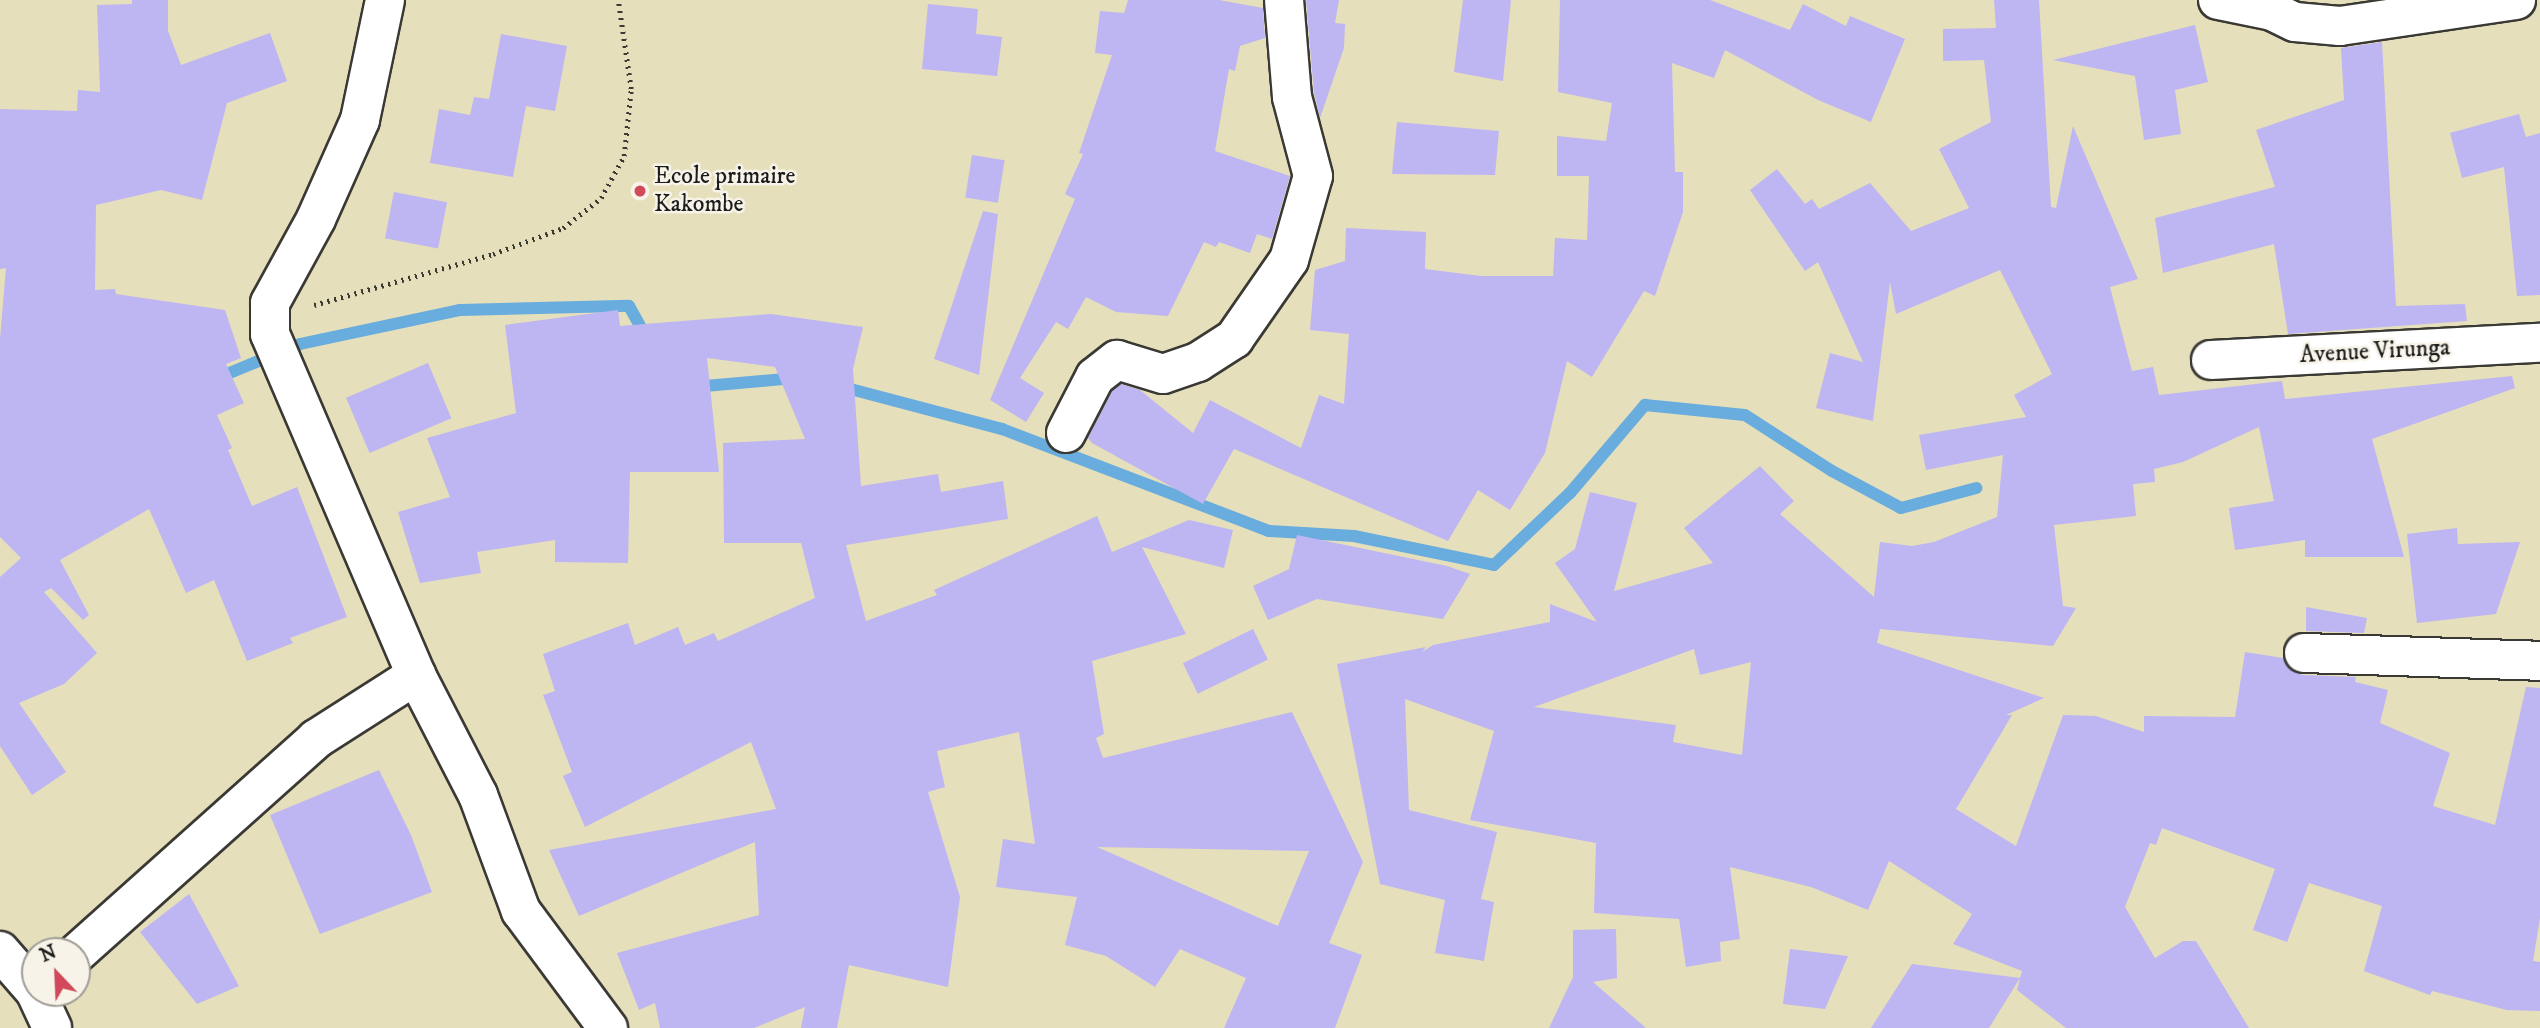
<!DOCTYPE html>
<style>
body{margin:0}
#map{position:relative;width:2540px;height:1028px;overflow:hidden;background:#e6dfbb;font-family:"IM FELL DW Pica",serif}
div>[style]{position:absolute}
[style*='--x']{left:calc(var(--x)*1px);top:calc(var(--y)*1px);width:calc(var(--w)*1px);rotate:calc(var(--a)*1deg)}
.stream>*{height:12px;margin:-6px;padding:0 6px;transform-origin:6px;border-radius:6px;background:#69acde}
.building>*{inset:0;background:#beb5f3;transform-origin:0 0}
.path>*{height:4.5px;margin-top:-2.25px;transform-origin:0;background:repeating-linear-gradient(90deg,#3a3934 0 2px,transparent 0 7px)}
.roads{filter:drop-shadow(2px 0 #3a3934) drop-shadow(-2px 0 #3a3934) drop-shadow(0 2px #3a3934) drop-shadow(0 -2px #3a3934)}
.minor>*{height:38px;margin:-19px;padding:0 19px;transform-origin:19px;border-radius:19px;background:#fff}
.dots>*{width:19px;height:19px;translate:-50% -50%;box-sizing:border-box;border:4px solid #f7f3e8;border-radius:50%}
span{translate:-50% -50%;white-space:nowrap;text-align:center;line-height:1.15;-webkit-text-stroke:5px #f7f3e8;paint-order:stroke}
.poi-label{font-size:24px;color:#1c1c1c}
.left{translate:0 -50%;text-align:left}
.street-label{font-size:24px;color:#1c1c1c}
.north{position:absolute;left:21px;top:937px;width:70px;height:70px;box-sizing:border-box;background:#f7f3e8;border:2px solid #9f9d96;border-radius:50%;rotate:337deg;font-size:19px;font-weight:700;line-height:28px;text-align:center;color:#1c1c1c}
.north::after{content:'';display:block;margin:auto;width:24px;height:32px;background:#d1495b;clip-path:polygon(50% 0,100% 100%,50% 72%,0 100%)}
</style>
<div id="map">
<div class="stream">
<i style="--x:215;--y:379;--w:92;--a:-22.4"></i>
<i style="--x:300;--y:344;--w:164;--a:-12"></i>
<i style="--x:460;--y:310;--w:169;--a:-1.4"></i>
<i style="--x:629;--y:306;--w:37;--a:61"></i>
<i style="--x:839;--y:386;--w:169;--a:14.8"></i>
<i style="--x:1002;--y:429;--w:286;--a:20.9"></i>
<i style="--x:1269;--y:531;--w:85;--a:3.4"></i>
<i style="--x:1354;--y:536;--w:143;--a:11.7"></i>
<i style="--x:1494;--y:565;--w:105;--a:-43.5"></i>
<i style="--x:1570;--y:493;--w:116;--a:-49.6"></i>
<i style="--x:1645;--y:405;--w:100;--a:5.7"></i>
<i style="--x:1745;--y:415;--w:103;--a:32.8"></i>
<i style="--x:1832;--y:471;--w:78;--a:28.2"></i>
<i style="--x:1901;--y:508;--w:78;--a:-14.9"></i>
<i style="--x:694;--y:387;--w:100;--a:-5.1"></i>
</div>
<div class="building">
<i style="clip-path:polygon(132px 0,168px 0,168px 31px,181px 65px,270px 33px,287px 81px,227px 103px,202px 200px,161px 190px,96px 205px,95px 290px,115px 289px,116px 294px,225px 310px,241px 358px,226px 364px,244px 403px,217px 415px,232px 448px,228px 450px,252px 506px,297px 487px,347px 617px,290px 638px,293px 643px,247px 661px,214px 580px,186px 593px,149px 509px,60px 560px,89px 615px,83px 620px,51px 588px,44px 592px,97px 653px,64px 684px,19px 703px,66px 772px,32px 795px,0 746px,0 577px,21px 558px,0 537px,0 339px,6px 268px,0 269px,0 109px,77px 111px,78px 90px,100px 92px,97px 5px,132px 4px)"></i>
<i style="clip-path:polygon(1128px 0,1219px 0,1263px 8px,1265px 38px,1240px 46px,1235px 71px,1229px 69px,1215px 151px,1290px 176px,1272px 239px,1257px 234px,1250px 253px,1219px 242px,1216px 247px,1204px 242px,1168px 316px,1116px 312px,1086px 297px,1068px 329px,1056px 322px,1020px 378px,1044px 393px,1026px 422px,990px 400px,1075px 199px,1065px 194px,1083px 154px,1079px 153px,1112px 55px,1095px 53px,1100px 11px,1124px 13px)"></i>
<i style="clip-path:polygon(1306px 0,1339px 0,1335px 23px,1345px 24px,1344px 48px,1320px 118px,1314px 93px)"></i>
<i style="clip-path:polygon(1463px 0,1511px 0,1503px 81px,1454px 72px)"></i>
<i style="clip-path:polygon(1560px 0,1710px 0,1790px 30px,1803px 4px,1846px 26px,1850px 16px,1905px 39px,1871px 122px,1818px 100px,1725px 50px,1714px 78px,1672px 63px,1675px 172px,1683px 172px,1683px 212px,1655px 296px,1644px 291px,1592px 377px,1567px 361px,1545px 453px,1510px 510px,1478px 490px,1448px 541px,1234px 449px,1203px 504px,1092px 443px,1088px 438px,1112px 391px,1121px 384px,1140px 390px,1193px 433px,1210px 400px,1301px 448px,1319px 395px,1344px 404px,1349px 334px,1310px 330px,1315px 270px,1345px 261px,1346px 228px,1426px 232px,1425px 269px,1481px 276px,1553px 276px,1555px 238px,1587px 240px,1589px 176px,1557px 176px,1557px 136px,1606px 141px,1612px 103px,1558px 92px)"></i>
<i style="clip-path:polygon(evenodd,1994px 0,2039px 0,2051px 207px,2056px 208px,2073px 126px,2138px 279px,2110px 287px,2132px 371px,2153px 367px,2159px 395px,2282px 381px,2285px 399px,2512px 376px,2515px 388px,2372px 439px,2404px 557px,2305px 557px,2305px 540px,2235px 550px,2229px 508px,2274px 501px,2259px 427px,2183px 462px,2154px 469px,2155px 482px,2133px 484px,2136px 516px,2054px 525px,2063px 606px,2076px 608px,2053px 646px,1880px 629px,1877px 643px,2044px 698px,2006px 715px,2012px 715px,1956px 809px,2016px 846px,2063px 715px,2096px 716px,2144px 732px,2144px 716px,2235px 717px,2245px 652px,2283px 658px,2292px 671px,2303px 675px,2356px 677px,2355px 682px,2388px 690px,2380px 723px,2450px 753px,2433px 806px,2495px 825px,2526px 687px,2540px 688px,2540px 918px,2533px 961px,2540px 962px,2540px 1011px,2507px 1010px,2432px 991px,2430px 995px,2364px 971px,2382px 906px,2309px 883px,2287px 942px,2253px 930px,2275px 869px,2162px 828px,2156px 845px,2150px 843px,2125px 907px,2155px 958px,2183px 941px,2196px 941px,2249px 1028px,2066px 1028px,2017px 990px,2020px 978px,1989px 1028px,1871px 1028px,1912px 964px,2020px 978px,2022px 971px,1953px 944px,1972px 914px,1889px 861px,1868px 910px,1811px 887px,1730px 867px,1740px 939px,1720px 942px,1721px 961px,1686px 967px,1679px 919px,1594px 913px,1596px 843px,1470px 820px,1494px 731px,1405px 699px,1409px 810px,1497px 832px,1481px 899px,1494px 902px,1484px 961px,1435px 953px,1445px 900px,1380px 884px,1337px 664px,1426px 647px,1422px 652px,1433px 645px,1550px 622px,1550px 604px,1597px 622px,1555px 563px,1575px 549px,1590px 492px,1637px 503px,1614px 591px,1713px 563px,1684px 528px,1760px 466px,1794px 501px,1780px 514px,1874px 597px,1880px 542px,1912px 546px,1934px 542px,1997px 517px,2003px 455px,1926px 470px,1919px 435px,2026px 417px,2014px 395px,2052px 374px,2000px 270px,1896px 314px,1890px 282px,1873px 421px,1816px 408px,1830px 353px,1863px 362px,1818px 262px,1805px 271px,1750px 190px,1777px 169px,1805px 204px,1812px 199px,1819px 209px,1870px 183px,1911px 231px,1969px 208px,1939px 149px,1991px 122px,1984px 60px,1943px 61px,1943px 29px,1996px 28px,1994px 0,1694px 649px,1700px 675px,1751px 662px,1742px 755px,1673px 742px,1676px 725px,1534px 707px,1694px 649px)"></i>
<i style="clip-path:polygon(928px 4px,978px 9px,976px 34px,1002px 37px,997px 76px,922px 69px)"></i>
<i style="clip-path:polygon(2195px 25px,2208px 82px,2175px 90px,2181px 134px,2144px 140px,2135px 76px,2053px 60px)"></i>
<i style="clip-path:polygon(501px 34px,567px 46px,555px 111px,526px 106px,513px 177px,430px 163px,439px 109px,470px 115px,474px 97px,489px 99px)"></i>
<i style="clip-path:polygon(2382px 42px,2396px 306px,2465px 304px,2467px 321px,2288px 334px,2274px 244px,2163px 273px,2155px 218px,2275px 187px,2256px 130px,2344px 100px,2341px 48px)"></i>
<i style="clip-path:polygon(2519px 114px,2526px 137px,2540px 133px,2540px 295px,2517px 296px,2504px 167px,2462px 178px,2450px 133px)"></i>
<i style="clip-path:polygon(1397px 122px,1499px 131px,1495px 175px,1392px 174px)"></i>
<i style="left:972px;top:155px;width:33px;height:43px;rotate:9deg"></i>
<i style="left:394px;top:192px;width:54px;height:47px;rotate:11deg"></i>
<i style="clip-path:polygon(983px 211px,998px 214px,979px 375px,934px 359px)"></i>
<i style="clip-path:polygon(evenodd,618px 310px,620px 326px,771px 314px,863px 327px,853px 369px,861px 486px,938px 474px,941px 492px,1003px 481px,1008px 519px,846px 545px,866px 621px,937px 595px,934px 590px,1097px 516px,1112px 552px,1189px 520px,1233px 530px,1224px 568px,1142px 547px,1186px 634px,1092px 661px,1104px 734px,1096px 738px,1103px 758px,1292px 712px,1363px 862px,1329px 943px,1362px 955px,1335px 1028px,1224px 1028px,1246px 978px,1180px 949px,1155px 987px,1106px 956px,1065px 945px,1077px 897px,996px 887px,1003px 839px,1035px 844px,1019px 732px,937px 751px,945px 787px,928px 792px,960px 897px,948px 987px,849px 965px,837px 1028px,801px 1028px,805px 1007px,754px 1028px,660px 1028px,655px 1003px,639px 1010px,617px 953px,759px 915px,755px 842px,579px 916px,549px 850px,776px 809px,751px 742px,585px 827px,563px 776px,572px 772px,543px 695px,555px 691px,543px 654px,628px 623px,635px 645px,678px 627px,685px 645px,714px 633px,718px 641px,815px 598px,801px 543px,724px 543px,723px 443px,805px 439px,775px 367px,707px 358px,719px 472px,630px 472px,628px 563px,555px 562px,555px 540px,477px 552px,481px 573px,420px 583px,398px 512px,450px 497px,427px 438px,516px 413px,505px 325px,618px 310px,1097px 847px,1309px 851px,1278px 926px,1097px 847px)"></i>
<i style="left:428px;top:363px;width:60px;height:89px;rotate:67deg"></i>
<i style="clip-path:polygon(2457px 528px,2458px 544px,2520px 542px,2496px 614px,2417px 623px,2407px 534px)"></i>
<i style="clip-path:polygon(1297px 535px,1447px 566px,1470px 574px,1443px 619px,1317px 599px,1268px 620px,1253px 586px,1289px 569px)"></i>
<i style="clip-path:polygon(2306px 607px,2367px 618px,2364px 633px,2306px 631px)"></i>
<i style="left:1253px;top:629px;width:34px;height:78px;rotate:64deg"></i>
<i style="clip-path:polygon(379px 770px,411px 835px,432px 892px,320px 934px,270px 815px)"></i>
<i style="clip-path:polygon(189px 894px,239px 986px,197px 1004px,140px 932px)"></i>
<i style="clip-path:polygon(1616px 929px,1617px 978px,1593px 982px,1646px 1028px,1549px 1028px,1573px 977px,1573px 930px)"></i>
<i style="clip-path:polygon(1790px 949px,1848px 956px,1825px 1009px,1783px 1004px)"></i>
</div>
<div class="path">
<i style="--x:314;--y:305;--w:186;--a:-15.9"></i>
<i style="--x:493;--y:254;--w:75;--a:-20.4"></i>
<i style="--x:563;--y:228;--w:48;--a:-38.3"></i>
<i style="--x:601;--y:198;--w:48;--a:-61.3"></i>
<i style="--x:624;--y:156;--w:67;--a:-84"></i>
<i style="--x:631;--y:89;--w:90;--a:-98.3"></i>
</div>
<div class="roads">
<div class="minor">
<i style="--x:385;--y:0;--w:123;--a:101.8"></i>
<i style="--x:360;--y:120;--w:108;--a:114"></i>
<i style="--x:316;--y:219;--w:96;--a:118.7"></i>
<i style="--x:270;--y:303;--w:31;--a:90"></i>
<i style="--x:270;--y:334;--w:371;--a:66.8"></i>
<i style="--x:416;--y:675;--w:135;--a:62.7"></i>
<i style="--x:478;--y:795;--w:124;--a:69.7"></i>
<i style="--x:521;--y:911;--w:146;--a:53.4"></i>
<i style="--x:2218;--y:0;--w:55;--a:11.5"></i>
<i style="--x:2272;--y:11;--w:25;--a:26"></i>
<i style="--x:2295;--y:22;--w:45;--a:5.1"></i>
<i style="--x:2340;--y:26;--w:178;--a:-8.4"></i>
<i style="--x:2211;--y:360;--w:329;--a:-3"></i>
<i style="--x:1066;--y:433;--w:63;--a:-62.6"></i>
<i style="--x:1095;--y:377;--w:28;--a:-38"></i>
<i style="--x:1117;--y:360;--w:48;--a:16.9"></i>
<i style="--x:1163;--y:374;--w:37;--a:-19"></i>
<i style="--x:1198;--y:362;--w:43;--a:-32.6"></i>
<i style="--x:1234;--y:339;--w:96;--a:-55.2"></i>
<i style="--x:1289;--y:260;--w:87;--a:-74.1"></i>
<i style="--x:1313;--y:176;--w:82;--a:-104.9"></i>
<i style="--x:1292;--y:97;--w:97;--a:-94.7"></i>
<i style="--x:2304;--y:653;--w:236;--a:1.9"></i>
<i style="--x:0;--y:951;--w:53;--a:48.8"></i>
<i style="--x:77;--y:953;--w:321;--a:-41.8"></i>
<i style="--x:316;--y:739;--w:119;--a:-32.6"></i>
<i style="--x:36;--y:993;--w:38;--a:65"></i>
</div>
</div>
<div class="dots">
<i style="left:640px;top:191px;background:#d1495b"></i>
</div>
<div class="poi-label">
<span class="left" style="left:654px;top:191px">Ecole primaire<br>Kakombe</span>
</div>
<div class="street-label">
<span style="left:2375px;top:352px;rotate:-3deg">Avenue Virunga</span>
</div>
<div class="north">N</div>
</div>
